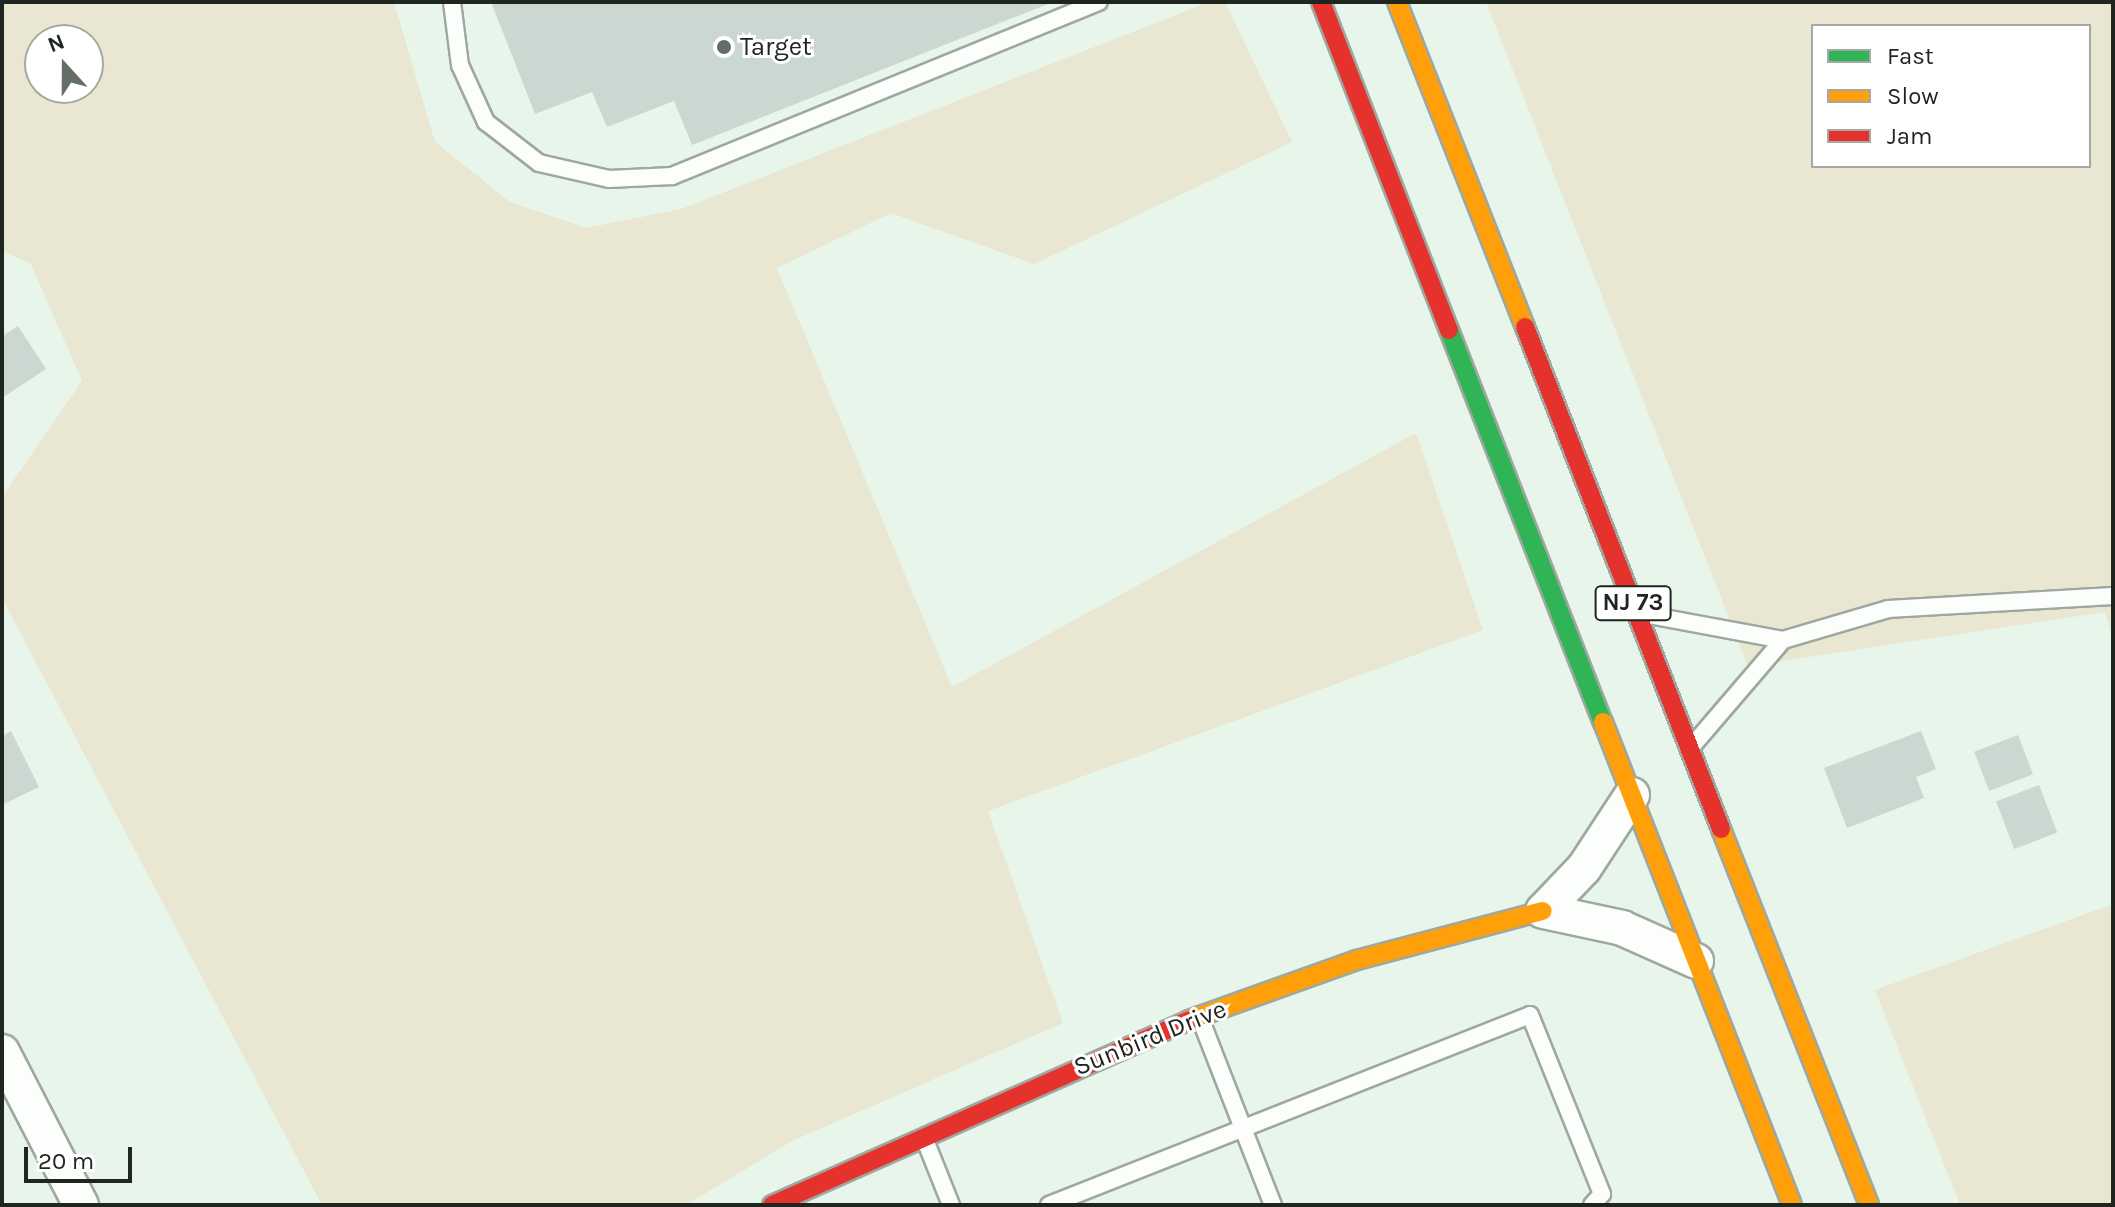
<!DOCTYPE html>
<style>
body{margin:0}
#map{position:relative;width:2115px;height:1207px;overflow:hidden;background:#e8f5ea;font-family:Karla,sans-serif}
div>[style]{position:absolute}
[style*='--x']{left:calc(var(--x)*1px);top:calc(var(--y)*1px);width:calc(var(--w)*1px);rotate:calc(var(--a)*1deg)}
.green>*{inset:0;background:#e9e6d1}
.building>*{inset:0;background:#cbd7d1;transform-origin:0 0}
.roads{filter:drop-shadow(2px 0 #9ea8a0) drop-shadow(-2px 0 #9ea8a0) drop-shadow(0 2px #9ea8a0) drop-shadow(0 -2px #9ea8a0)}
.lane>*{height:16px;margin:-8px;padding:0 8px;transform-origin:8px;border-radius:8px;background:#fcfefc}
.street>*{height:34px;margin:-17px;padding:0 17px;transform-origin:17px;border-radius:17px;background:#fcfefc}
.fast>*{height:18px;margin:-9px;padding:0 9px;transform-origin:9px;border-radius:9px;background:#30b455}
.slow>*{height:18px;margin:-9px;padding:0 9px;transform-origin:9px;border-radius:9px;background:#ff9f0a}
.jam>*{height:18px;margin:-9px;padding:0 9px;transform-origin:9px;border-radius:9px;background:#e5322d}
.dots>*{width:22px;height:22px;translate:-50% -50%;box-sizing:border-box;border:4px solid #fff;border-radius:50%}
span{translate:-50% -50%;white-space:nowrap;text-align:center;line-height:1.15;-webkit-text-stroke:6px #fff;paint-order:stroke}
.shield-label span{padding:2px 6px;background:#fff;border:2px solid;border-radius:6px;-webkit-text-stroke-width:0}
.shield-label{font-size:24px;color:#1e261f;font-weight:700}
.poi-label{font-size:26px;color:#1e261f}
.left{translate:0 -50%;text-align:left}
.street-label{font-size:26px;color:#1e261f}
.frame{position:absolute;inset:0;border:4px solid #1e261f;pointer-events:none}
.legend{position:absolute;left:1811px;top:24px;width:280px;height:144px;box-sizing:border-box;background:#fff;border:2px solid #a5a8a5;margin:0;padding:10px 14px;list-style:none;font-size:24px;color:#1e261f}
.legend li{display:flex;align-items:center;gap:16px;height:40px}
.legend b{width:40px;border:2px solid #a5a8a5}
.north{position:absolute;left:24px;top:24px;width:80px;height:80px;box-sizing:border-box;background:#fff;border:2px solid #a5a8a5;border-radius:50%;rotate:339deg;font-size:22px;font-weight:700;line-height:32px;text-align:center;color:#1e261f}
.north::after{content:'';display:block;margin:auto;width:28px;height:36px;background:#656e66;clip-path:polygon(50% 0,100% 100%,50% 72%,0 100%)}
.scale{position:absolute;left:24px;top:1147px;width:108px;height:36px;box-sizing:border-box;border:4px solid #1e261f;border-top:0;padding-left:10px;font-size:24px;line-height:28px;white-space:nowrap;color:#1e261f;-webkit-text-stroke:6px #fff;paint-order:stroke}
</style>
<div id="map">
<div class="green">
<i style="clip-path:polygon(evenodd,2px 2px,394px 2px,435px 142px,510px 202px,586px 228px,681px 209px,1209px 2px,1225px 2px,1292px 142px,1034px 264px,891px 213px,777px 268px,952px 687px,1416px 433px,1483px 630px,988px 811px,1063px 1023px,792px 1141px,686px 1205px,322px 1205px,2px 598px,2px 497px,82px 381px,31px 264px,2px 251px,2px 2px,40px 40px,88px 40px,88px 88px,40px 88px,40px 40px)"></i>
<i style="clip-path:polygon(evenodd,1486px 2px,2113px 2px,2113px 641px,2105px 612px,1748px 666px,1486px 2px,1813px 26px,2089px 26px,2089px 166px,1813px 166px,1813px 26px)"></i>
<i style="clip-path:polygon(2113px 904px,2113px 1205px,1960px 1205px,1875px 990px)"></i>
</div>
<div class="building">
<i style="clip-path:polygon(491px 2px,1053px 2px,692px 145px,674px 101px,607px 127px,592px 92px,535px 114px)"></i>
<i style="clip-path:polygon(18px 326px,46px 369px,2px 398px,2px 336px)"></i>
<i style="clip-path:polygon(11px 731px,39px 787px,2px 805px,2px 736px)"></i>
<i style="clip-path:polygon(1921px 731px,1936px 769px,1916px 777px,1924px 798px,1847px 828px,1824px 768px)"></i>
<i style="left:2018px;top:735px;width:42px;height:47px;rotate:69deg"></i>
<i style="left:2039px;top:785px;width:51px;height:46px;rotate:69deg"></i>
</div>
<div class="roads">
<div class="lane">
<i style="--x:452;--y:2;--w:64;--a:82.8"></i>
<i style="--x:460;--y:65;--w:63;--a:65.5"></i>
<i style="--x:486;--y:122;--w:67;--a:37.7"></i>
<i style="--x:539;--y:163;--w:72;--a:12.9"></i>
<i style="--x:609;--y:179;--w:63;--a:-2.7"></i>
<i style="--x:672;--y:176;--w:461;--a:-22.2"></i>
<i style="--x:1643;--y:614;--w:142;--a:10.5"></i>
<i style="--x:1783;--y:640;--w:138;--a:130.6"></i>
<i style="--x:1783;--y:640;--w:109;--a:-16.4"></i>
<i style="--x:1888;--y:609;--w:225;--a:-3.3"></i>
<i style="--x:1200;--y:1018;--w:201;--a:68.7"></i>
<i style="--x:925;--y:1140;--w:70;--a:68.2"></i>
<i style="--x:1049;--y:1205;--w:517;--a:-21.55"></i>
<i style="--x:1530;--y:1015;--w:193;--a:68.1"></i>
<i style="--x:1602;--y:1194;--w:15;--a:132"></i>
</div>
<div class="street">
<i style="--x:1632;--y:795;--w:87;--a:123.3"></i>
<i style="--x:1584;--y:868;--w:59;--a:133.6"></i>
<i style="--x:1543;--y:911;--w:81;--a:12.1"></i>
<i style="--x:1622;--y:928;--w:81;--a:24"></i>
<i style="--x:2;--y:1052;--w:172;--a:62.7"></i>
</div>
<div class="fast">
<i style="--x:1449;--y:330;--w:421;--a:68.6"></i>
</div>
<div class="slow">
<i style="--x:1397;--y:2;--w:349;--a:68.5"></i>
<i style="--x:1603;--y:722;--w:519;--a:68.63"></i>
<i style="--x:1721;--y:829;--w:404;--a:68.5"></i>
<i style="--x:1189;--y:1020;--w:178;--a:-19.7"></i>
<i style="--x:1357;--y:960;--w:192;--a:-14.8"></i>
</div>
<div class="jam">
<i style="--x:1321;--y:2;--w:352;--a:68.7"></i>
<i style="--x:1525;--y:327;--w:539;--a:68.67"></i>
<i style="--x:772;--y:1205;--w:456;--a:-23.9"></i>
</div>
</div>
<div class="dots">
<i style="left:724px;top:47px;background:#656e66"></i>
</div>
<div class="shield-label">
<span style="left:1633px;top:603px">NJ 73</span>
</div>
<div class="poi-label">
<span class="left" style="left:740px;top:47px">Target</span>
</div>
<div class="street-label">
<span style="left:1150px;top:1038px;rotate:-22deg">Sunbird Drive</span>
</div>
<div class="frame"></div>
<ul class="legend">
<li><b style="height:10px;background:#30b455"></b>Fast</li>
<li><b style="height:10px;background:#ff9f0a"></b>Slow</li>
<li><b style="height:10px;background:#e5322d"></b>Jam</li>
</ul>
<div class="north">N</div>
<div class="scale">20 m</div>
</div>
